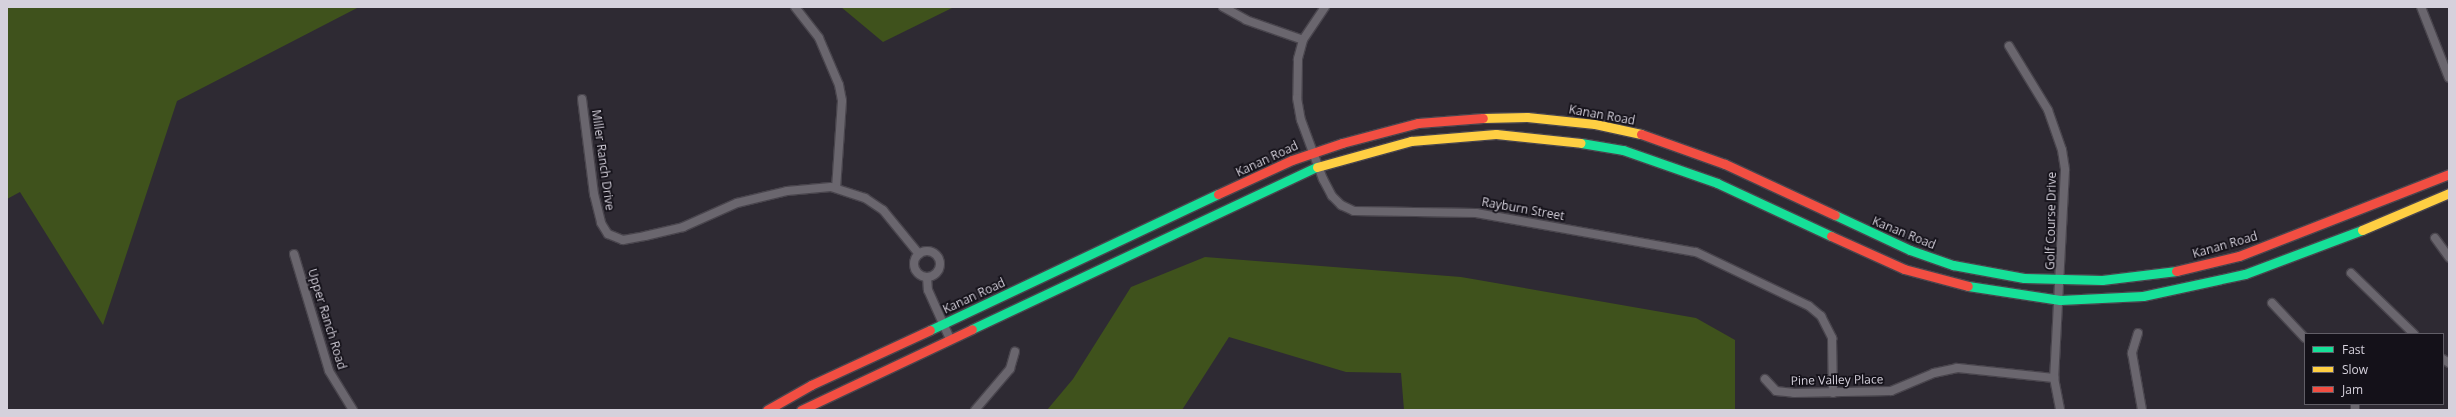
<!DOCTYPE html>
<style>
body{margin:0}
#map{position:relative;width:2456px;height:417px;overflow:hidden;background:#2e2a33;font-family:"Open Sans",sans-serif}
div>[style]{position:absolute}
[style*='--x']{left:calc(var(--x)*1px);top:calc(var(--y)*1px);width:calc(var(--w)*1px);rotate:calc(var(--a)*1deg)}
.green>*{inset:0;background:#3f521c}
.roads{filter:drop-shadow(1px 0 #49454d) drop-shadow(-1px 0 #49454d) drop-shadow(0 1px #49454d) drop-shadow(0 -1px #49454d)}
.street>*{height:8px;margin:-4px;padding:0 4px;transform-origin:4px;border-radius:4px;background:#6a666e}
.street>.ring{margin:-4px;padding:0;box-sizing:content-box;background:none;border:8px solid #6a666e;border-radius:50%}
.fast>*{height:9px;margin:-4.5px;padding:0 4.5px;transform-origin:4.5px;border-radius:4.5px;background:#16e098}
.slow>*{height:9px;margin:-4.5px;padding:0 4.5px;transform-origin:4.5px;border-radius:4.5px;background:#ffcf43}
.jam>*{height:9px;margin:-4.5px;padding:0 4.5px;transform-origin:4.5px;border-radius:4.5px;background:#f24e42}
span{translate:-50% -50%;white-space:nowrap;text-align:center;line-height:1.15;-webkit-text-stroke:3.5px #141119;paint-order:stroke}
.street-label{font-size:12px;color:#d5d1dc}
.frame{position:absolute;inset:0;border:8px solid #d5d1dc;pointer-events:none}
.legend{position:absolute;left:2304px;top:333px;width:140px;height:72px;box-sizing:border-box;background:#141119;border:1px solid #615e67;margin:0;padding:5px 7px;list-style:none;font-size:12px;color:#d5d1dc}
.legend li{display:flex;align-items:center;gap:8px;height:20px}
.legend b{width:20px;border:1px solid #615e67}
</style>
<div id="map">
<div class="green">
<i style="clip-path:polygon(7px 7px,359px 7px,177px 101px,103px 325px,20px 192px,7px 199px)"></i>
<i style="clip-path:polygon(841px 7px,954px 7px,883px 42px)"></i>
<i style="clip-path:polygon(1205px 257px,1461px 277px,1696px 318px,1735px 340px,1735px 410px,1404px 410px,1401px 373px,1346px 372px,1229px 337px,1182px 410px,1047px 410px,1073px 379px,1131px 287px)"></i>
</div>
<div class="roads">
<div class="street">
<i style="--x:795;--y:7;--w:39;--a:52"></i>
<i style="--x:819;--y:38;--w:51;--a:66.9"></i>
<i style="--x:839;--y:85;--w:16;--a:79"></i>
<i style="--x:842;--y:101;--w:87;--a:93.9"></i>
<i style="--x:1223;--y:7;--w:26;--a:29"></i>
<i style="--x:1246;--y:20;--w:60;--a:19.3"></i>
<i style="--x:1325;--y:7;--w:40;--a:124"></i>
<i style="--x:1303;--y:40;--w:20;--a:105"></i>
<i style="--x:1298;--y:59;--w:39;--a:91"></i>
<i style="--x:1297;--y:98;--w:22;--a:80"></i>
<i style="--x:1301;--y:120;--w:63;--a:69.6"></i>
<i style="--x:1323;--y:179;--w:19;--a:62"></i>
<i style="--x:1332;--y:196;--w:13;--a:45"></i>
<i style="--x:1341;--y:205;--w:14;--a:25"></i>
<i style="--x:1354;--y:211;--w:122;--a:0.9"></i>
<i style="--x:1476;--y:213;--w:223;--a:10.1"></i>
<i style="--x:1696;--y:252;--w:125;--a:25.5"></i>
<i style="--x:1809;--y:306;--w:16;--a:40"></i>
<i style="--x:1821;--y:316;--w:25;--a:63"></i>
<i style="--x:1832;--y:338;--w:55;--a:89"></i>
<i style="--x:2421;--y:7;--w:76;--a:68.5"></i>
<i style="--x:2009;--y:46;--w:75;--a:58.6"></i>
<i style="--x:2048;--y:110;--w:42;--a:70.7"></i>
<i style="--x:2062;--y:150;--w:20;--a:81"></i>
<i style="--x:2065;--y:170;--w:208;--a:93"></i>
<i style="--x:2054;--y:378;--w:33;--a:79"></i>
<i style="--x:582;--y:99;--w:96;--a:82.8"></i>
<i style="--x:594;--y:194;--w:30;--a:76"></i>
<i style="--x:601;--y:223;--w:13;--a:58"></i>
<i style="--x:608;--y:234;--w:16;--a:22"></i>
<i style="--x:623;--y:240;--w:22;--a:-10"></i>
<i style="--x:645;--y:236;--w:39;--a:-13"></i>
<i style="--x:683;--y:227;--w:59;--a:-24"></i>
<i style="--x:737;--y:203;--w:51;--a:-13.5"></i>
<i style="--x:787;--y:191;--w:44;--a:-5.2"></i>
<i style="--x:831;--y:187;--w:36;--a:18"></i>
<i style="--x:865;--y:198;--w:22;--a:34"></i>
<i style="--x:883;--y:210;--w:57;--a:50.7"></i>
<i style="--x:2435;--y:238;--w:24;--a:54"></i>
<i class="ring" style="left:914px;top:251px;width:18px;height:18px"></i>
<i style="--x:294;--y:254;--w:122;--a:73.3"></i>
<i style="--x:329;--y:371;--w:46;--a:58.4"></i>
<i style="--x:2351;--y:273;--w:88;--a:44.1"></i>
<i style="--x:927;--y:277;--w:13;--a:86"></i>
<i style="--x:928;--y:290;--w:54;--a:65.8"></i>
<i style="--x:2272;--y:303;--w:48;--a:46.7"></i>
<i style="--x:2138;--y:333;--w:21;--a:107"></i>
<i style="--x:2132;--y:353;--w:58;--a:80"></i>
<i style="--x:2443;--y:359;--w:7;--a:34"></i>
<i style="--x:1765;--y:379;--w:16;--a:47"></i>
<i style="--x:1776;--y:391;--w:18;--a:6"></i>
<i style="--x:1794;--y:393;--w:97;--a:-1.2"></i>
<i style="--x:1891;--y:391;--w:47;--a:-22.7"></i>
<i style="--x:1934;--y:373;--w:24;--a:-12"></i>
<i style="--x:1957;--y:368;--w:98;--a:5.9"></i>
<i style="--x:2355;--y:404;--w:6;--a:90"></i>
<i style="--x:975;--y:410;--w:54;--a:-49.5"></i>
<i style="--x:1010;--y:369;--w:18;--a:-74"></i>
</div>
<div class="fast">
<i style="--x:1581;--y:143;--w:43;--a:9.5"></i>
<i style="--x:1623;--y:150;--w:100;--a:19.3"></i>
<i style="--x:1717;--y:183;--w:126;--a:24.9"></i>
<i style="--x:1835;--y:215;--w:83;--a:25"></i>
<i style="--x:1910;--y:250;--w:46;--a:19.2"></i>
<i style="--x:1953;--y:265;--w:72;--a:10.4"></i>
<i style="--x:2024;--y:278;--w:78;--a:1.5"></i>
<i style="--x:2102;--y:280;--w:75;--a:-6.9"></i>
<i style="--x:1968;--y:286;--w:93;--a:8.7"></i>
<i style="--x:2060;--y:300;--w:83;--a:-2.8"></i>
<i style="--x:2143;--y:296;--w:104;--a:-12.2"></i>
<i style="--x:2245;--y:274;--w:125;--a:-20.6"></i>
<i style="--x:972;--y:329;--w:381;--a:-25.2"></i>
<i style="--x:930;--y:330;--w:318;--a:-25.3"></i>
</div>
<div class="slow">
<i style="--x:1483;--y:118;--w:44;--a:-1.3"></i>
<i style="--x:1527;--y:117;--w:68;--a:5.9"></i>
<i style="--x:1595;--y:124;--w:47;--a:12.3"></i>
<i style="--x:1317;--y:167;--w:98;--a:-15.5"></i>
<i style="--x:1411;--y:141;--w:85;--a:-4.7"></i>
<i style="--x:1496;--y:134;--w:85;--a:6"></i>
<i style="--x:2362;--y:230;--w:95;--a:-23"></i>
</div>
<div class="jam">
<i style="--x:1641;--y:134;--w:89;--a:19.7"></i>
<i style="--x:1725;--y:164;--w:121;--a:24.9"></i>
<i style="--x:1218;--y:194;--w:81;--a:-24.7"></i>
<i style="--x:1292;--y:160;--w:53;--a:-18.8"></i>
<i style="--x:1342;--y:143;--w:79;--a:-14.7"></i>
<i style="--x:1418;--y:123;--w:65;--a:-4.4"></i>
<i style="--x:1831;--y:236;--w:80;--a:24.3"></i>
<i style="--x:1904;--y:269;--w:66;--a:14.9"></i>
<i style="--x:2176;--y:271;--w:65;--a:-13.4"></i>
<i style="--x:2239;--y:256;--w:225;--a:-21.3"></i>
<i style="--x:767;--y:410;--w:51;--a:-29.6"></i>
<i style="--x:811;--y:385;--w:131;--a:-24.8"></i>
<i style="--x:801;--y:410;--w:189;--a:-25.3"></i>
</div>
</div>
<div class="street-label">
<span style="left:1602px;top:115px;rotate:10deg">Kanan Road</span>
<span style="left:1267px;top:159px;rotate:-25deg">Kanan Road</span>
<span style="left:603px;top:160px;rotate:82deg">Miller Ranch Drive</span>
<span style="left:1523px;top:209px;rotate:10deg">Rayburn Street</span>
<span style="left:2051px;top:221px;rotate:-89deg">Golf Course Drive</span>
<span style="left:1904px;top:233px;rotate:22deg">Kanan Road</span>
<span style="left:2225px;top:245px;rotate:-16deg">Kanan Road</span>
<span style="left:974px;top:296px;rotate:-25deg">Kanan Road</span>
<span style="left:327px;top:319px;rotate:73deg">Upper Ranch Road</span>
<span style="left:1837px;top:380px;rotate:-1deg">Pine Valley Place</span>
</div>
<div class="frame"></div>
<ul class="legend">
<li><b style="height:5px;background:#16e098"></b>Fast</li>
<li><b style="height:5px;background:#ffcf43"></b>Slow</li>
<li><b style="height:5px;background:#f24e42"></b>Jam</li>
</ul>
</div>
